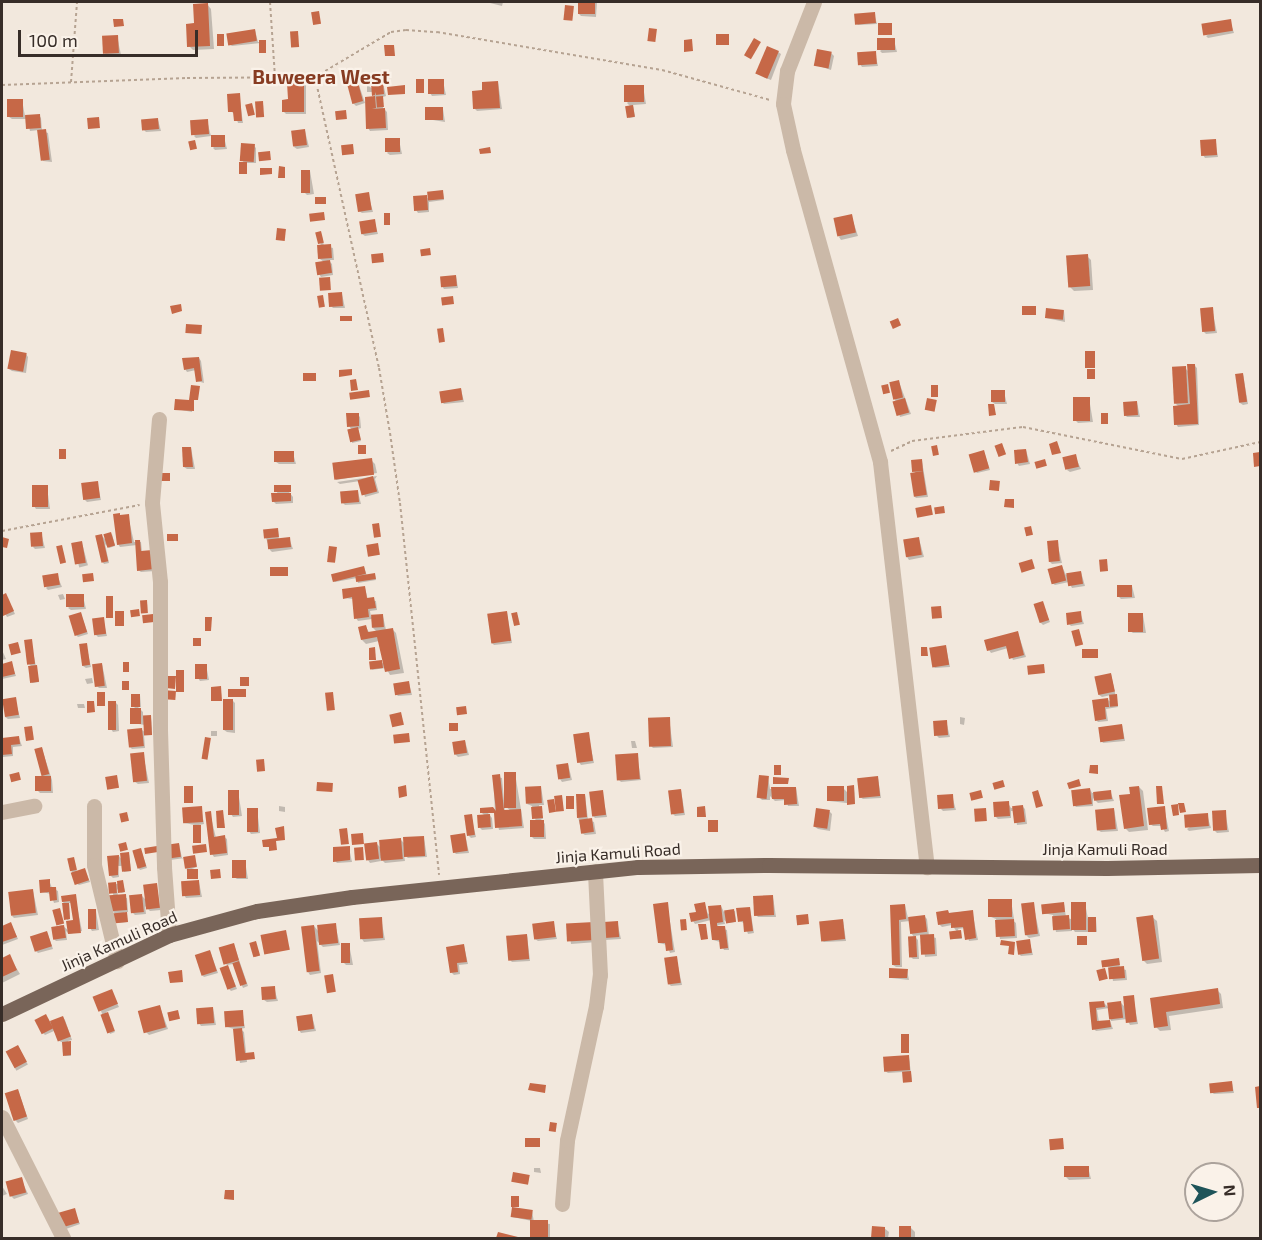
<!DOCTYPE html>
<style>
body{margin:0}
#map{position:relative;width:1262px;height:1240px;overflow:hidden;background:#f2e8dd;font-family:"Exo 2",sans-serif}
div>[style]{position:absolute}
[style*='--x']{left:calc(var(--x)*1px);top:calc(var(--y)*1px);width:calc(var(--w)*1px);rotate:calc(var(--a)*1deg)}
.shadow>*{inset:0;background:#0003;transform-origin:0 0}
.building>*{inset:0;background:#c66847;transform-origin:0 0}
.path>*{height:2px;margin-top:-1px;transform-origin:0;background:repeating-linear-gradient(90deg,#b6a392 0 3px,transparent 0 6px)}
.minor>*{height:15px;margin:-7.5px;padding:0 7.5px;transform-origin:7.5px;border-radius:7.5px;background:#cbb9a8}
.major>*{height:15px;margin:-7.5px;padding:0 7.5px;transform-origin:7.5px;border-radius:7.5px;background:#796559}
span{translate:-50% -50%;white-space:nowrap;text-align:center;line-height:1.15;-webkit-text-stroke:4.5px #faf2e9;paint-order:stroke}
.street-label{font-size:16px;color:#372d28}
.quarter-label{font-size:20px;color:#873b21;font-weight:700}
.frame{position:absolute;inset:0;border:3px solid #372d28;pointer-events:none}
.north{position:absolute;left:1184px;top:1162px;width:60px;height:60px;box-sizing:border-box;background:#faf2e9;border:2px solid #aca39c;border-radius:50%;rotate:85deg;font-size:16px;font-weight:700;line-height:24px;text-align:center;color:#372d28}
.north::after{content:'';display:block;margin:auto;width:21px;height:27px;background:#1e5459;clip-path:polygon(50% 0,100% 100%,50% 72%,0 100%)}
.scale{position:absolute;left:18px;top:30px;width:180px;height:27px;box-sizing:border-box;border:3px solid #372d28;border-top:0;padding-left:8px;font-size:18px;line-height:21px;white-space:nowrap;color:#372d28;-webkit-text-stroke:4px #faf2e9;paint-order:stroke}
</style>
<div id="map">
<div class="shadow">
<i style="clip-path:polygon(486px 2px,503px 2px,502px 6px)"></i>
<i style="clip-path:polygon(579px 2px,597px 2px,596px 17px,581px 16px,579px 14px)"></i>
<i style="clip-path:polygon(207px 4px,211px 9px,214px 49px,193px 50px,189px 46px,196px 25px)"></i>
<i style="clip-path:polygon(874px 13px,877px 24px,858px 25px,856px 23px)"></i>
<i style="clip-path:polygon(1230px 21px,1234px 33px,1208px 38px,1206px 36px)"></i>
<i style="clip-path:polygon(255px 30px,258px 42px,266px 42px,266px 53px,261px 53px,260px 43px,232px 46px,229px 44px)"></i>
<i style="clip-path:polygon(117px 36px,121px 55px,107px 56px,105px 53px)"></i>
<i style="clip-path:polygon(894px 40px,897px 52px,882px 53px,880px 51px)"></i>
<i style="clip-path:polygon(778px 52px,781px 54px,771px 80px,761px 76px,759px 73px)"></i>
<i style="clip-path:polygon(831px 53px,834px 56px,831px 70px,816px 65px)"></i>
<i style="clip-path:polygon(875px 53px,878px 66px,862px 67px,860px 64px)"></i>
<i style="clip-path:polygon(356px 76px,365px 103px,356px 106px,353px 103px)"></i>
<i style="clip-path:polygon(443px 81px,446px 95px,432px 96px,430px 93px)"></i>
<i style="clip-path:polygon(498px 82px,502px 109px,477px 111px,475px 109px,484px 92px)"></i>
<i style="clip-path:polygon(304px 83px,306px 86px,306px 114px,286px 114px,284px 112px)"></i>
<i style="clip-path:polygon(383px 83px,386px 96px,383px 97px,383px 108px,387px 112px,388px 130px,370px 131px,368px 128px,374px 98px,373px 92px,367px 92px,367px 85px,373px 89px)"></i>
<i style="clip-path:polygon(643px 86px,646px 104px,633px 105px,635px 117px,629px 118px,630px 106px,627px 103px)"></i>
<i style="clip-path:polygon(239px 94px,243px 123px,238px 123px,235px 114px,230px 111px)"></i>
<i style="clip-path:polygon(22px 100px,25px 116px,39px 115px,41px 118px,42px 131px,48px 133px,52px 162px,43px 161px,39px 130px,30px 131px,27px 119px,12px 119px,9px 117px)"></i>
<i style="clip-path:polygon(443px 109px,445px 122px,427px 119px)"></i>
<i style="clip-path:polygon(158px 120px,161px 131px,146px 132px,143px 129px)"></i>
<i style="clip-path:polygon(207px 121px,211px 136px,196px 138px,194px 136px)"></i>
<i style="clip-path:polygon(305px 131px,309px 147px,297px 149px,294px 147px)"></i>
<i style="clip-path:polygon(224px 137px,227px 149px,215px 150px,213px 148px)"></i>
<i style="clip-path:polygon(399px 140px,402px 154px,390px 155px,387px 153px)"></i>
<i style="clip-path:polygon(1215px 141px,1218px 157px,1205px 158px,1203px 155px)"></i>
<i style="clip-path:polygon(254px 146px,256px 148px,256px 163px,247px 163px,246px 174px,240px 174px,245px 164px,242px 160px)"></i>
<i style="clip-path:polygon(310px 171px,314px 194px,307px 195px,304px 192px)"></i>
<i style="clip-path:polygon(443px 193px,444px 200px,429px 202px,429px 212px,418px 213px,416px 210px,426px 197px,430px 200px)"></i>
<i style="clip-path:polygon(368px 194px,373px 212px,362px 213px,359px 211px)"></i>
<i style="clip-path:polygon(851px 215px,858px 236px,841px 240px,839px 237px)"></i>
<i style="clip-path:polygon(374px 220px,378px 234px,365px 236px,362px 234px)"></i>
<i style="clip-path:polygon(321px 233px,324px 246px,333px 248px,334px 260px,328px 260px,332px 264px,333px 275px,321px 277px,319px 274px,324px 262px,320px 259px)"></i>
<i style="clip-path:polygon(1087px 256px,1091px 260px,1093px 290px,1074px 291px,1070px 287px)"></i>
<i style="clip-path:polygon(456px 276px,458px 288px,444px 289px,442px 286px)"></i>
<i style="clip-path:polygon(342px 294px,345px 308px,333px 308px,331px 306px)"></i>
<i style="clip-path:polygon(1212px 309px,1217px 333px,1206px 334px,1204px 332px)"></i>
<i style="clip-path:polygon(1064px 311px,1065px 322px,1046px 318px)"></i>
<i style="clip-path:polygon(26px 354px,28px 357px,26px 373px,12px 371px,9px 369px)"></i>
<i style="clip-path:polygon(199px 358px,201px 361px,204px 383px,197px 381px,196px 370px,187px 372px,185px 369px)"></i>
<i style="clip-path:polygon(1194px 365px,1197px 368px,1199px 425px,1178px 427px,1176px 424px,1179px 407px,1175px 403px,1185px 368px,1189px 372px)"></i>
<i style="clip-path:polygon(1243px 374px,1248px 404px,1243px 405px,1240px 403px)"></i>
<i style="clip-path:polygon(899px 382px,911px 414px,900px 417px,895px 399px)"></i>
<i style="clip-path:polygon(461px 389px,464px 402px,444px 404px,442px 402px)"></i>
<i style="clip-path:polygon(1004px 392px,1007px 404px,995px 404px,992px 402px)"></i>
<i style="clip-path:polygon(1089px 398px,1093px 422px,1078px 423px,1075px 420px)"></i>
<i style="clip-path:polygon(192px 402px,192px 412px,176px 409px)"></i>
<i style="clip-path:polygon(1137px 402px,1140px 417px,1127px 417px,1125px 415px)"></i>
<i style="clip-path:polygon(358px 415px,360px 417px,361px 428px,358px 429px,361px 441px,352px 443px,352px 430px,349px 426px)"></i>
<i style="clip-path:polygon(191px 448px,195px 469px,187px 469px,184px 467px)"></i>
<i style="clip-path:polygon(1026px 450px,1030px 464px,1019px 466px,1017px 463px)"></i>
<i style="clip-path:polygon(984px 452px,990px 470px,977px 473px,975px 471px)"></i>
<i style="clip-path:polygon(293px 453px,296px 464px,279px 464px,276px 462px)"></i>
<i style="clip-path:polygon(1075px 456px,1081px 469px,1070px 472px,1067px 470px)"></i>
<i style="clip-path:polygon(371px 460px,375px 464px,377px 473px,336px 480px,333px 466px)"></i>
<i style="clip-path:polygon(922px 461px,928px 497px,916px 498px,914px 496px,916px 474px,914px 471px)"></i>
<i style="clip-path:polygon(377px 476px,375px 479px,379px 493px,365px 497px,360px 481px,340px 484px,337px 482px)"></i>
<i style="clip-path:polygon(97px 482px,101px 500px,87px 502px,84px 499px)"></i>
<i style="clip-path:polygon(290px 486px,291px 492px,289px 492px,293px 497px,293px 503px,276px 504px,273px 501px,279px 495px,276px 491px)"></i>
<i style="clip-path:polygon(47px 487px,50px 509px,36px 509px,34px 506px)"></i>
<i style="clip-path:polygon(358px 492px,361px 504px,345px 505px,343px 503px)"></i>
<i style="clip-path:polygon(128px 516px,134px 542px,141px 542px,142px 552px,155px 571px,141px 572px,138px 570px,137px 545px,120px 547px,118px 544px)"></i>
<i style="clip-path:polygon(278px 531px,279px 540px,289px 538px,293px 549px,272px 552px,270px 550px,266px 538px)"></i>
<i style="clip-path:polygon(41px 533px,45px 548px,35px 549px,33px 547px)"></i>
<i style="clip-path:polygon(112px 534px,115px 546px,109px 548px,105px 544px,109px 563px,104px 564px,102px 561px,102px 536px,107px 541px)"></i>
<i style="clip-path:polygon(919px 539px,924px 557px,909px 560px,907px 557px)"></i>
<i style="clip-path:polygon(1057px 542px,1062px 563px,1052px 564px,1050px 562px)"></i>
<i style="left:82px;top:543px;width:23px;height:9px;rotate:75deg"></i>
<i style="clip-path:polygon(1062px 566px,1066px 575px,1081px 572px,1085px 586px,1072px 588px,1069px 582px,1055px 585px,1052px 583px)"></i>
<i style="clip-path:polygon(364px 567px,367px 576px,375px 575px,376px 580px,358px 583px,357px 578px,335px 582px,332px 579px)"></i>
<i style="clip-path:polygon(57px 575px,62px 587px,48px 590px,46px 588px)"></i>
<i style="clip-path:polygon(1132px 586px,1135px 598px,1121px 599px,1119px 597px)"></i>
<i style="clip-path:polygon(365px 588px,368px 600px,376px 601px,377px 610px,370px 611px,371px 617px,383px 616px,386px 630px,392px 629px,396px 633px,404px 673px,390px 675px,386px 668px,371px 670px,381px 662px,385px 665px,379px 641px,366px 644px,362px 640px,366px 627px,370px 634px,377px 632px,373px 628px,372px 619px,358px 621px,356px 618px,353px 599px,344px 598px)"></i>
<i style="clip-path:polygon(63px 594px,65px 599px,60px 600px,58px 595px)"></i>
<i style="clip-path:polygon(6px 595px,15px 614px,7px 617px,2px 608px,2px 596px)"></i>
<i style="clip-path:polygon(83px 596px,86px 609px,71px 610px,68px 608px)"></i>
<i style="clip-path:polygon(1042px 603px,1050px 622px,1043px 625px,1040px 622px)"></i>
<i style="clip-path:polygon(1080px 612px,1084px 624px,1071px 626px,1069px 624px)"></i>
<i style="clip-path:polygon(507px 613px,512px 643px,494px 645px,491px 642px)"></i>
<i style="clip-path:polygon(81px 614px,88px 634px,78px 637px,76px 635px)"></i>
<i style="clip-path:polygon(1143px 615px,1146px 633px,1133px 633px,1130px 631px)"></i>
<i style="clip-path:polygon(103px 619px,107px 636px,98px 637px,96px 635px)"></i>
<i style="clip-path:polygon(1018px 633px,1026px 657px,1013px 660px,1008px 648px,991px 653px,989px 650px)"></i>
<i style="clip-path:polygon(31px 641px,39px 682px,32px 683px,32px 667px,29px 664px)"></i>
<i style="clip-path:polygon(86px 645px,91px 667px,86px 668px,83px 666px)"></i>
<i style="clip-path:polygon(946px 647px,950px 667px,935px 668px,933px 666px)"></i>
<i style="clip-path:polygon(2px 650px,6px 659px,2px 660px)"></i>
<i style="clip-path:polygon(11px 663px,16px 676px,2px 679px,2px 665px)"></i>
<i style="clip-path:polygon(102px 664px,107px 688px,99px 688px,97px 686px)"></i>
<i style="clip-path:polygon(206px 665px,209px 680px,200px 681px,198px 678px)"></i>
<i style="clip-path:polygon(1111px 674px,1118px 707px,1106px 709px,1108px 721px,1098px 722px,1096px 720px,1108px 700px,1112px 703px,1111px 695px,1102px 697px,1099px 695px)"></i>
<i style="clip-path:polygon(85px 679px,92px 678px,93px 683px,87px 684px)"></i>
<i style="clip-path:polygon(409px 683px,412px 695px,398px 696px,396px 694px)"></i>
<i style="clip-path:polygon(140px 695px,141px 707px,138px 707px,143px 712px,143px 717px,151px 717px,152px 735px,144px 735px,145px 748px,132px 749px,129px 746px,142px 730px,146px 733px,145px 725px,133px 723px,137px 710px,133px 706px)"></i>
<i style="clip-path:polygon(15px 699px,20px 718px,8px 719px,5px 717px)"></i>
<i style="clip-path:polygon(233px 701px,235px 703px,235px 733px,227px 732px,224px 730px)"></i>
<i style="clip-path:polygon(116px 703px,118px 705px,119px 731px,113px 732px,111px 729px)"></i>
<i style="clip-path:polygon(77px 704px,84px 704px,85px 708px,78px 708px)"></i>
<i style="clip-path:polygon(960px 717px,965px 718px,964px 725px,960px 724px)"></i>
<i style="clip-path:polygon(669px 719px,673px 747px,653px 748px,651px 746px)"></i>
<i style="clip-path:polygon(946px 721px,950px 737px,939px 738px,937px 736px)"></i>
<i style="clip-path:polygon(1122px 725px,1125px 741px,1103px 743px,1101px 740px)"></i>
<i style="left:211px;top:731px;width:6px;height:5px"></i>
<i style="clip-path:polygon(588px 733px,594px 763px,581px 765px,579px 762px)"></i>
<i style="clip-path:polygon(19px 738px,22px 746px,13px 747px,13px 756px,3px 757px,2px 739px)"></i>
<i style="clip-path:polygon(465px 741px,469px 755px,458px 757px,455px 754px)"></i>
<i style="clip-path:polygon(631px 741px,635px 741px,637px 748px,632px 748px)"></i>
<i style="clip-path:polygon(42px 749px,52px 780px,53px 793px,40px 793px,38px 791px,44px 778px,42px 776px)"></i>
<i style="clip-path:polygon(143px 754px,149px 783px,138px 784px,135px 782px)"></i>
<i style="clip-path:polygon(637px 755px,641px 780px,621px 782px,619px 780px)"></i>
<i style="clip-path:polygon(568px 764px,572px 780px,562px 782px,560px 779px)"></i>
<i style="clip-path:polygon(515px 773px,524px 828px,499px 830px,495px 813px,488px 813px,492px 818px,493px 829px,482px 830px,480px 828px,485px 816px,482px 813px,495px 812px,493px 776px,502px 778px,505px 812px,511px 811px,505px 806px)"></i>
<i style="clip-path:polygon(768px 777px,770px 789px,796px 788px,799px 806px,788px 806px,786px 800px,775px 801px,770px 796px,770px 800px,762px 800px,760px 798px)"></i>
<i style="clip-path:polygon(878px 778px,881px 798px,863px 799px,860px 797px)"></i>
<i style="clip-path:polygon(541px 787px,544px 805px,539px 805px,543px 819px,541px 819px,545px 824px,546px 839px,534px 839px,532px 837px,536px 822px,532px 806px,527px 804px)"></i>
<i style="clip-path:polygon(854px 787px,855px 804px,829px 801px,843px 788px,848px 793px)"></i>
<i style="clip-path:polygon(1139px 787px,1143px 791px,1148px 830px,1129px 832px,1125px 828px,1132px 795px)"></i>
<i style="clip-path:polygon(1090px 789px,1092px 793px,1110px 791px,1114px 801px,1098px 803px,1093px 798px,1093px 806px,1076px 807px,1074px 805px)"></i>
<i style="clip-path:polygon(681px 790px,685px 815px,675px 816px,672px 813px)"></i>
<i style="clip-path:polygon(238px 791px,242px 816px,233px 817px,231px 814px)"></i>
<i style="clip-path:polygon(602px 792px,607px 817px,595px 818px,593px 816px)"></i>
<i style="clip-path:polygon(585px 795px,588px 820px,594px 822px,596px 834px,585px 835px,582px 833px,578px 817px)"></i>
<i style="clip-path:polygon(952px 796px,956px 810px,943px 811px,941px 809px)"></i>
<i style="clip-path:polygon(1008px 803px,1011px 808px,1023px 807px,1025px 809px,1027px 824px,1017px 825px,1014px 811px,1011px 811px,1011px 818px,998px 819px,995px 816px)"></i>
<i style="clip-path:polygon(279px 806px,285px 807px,285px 812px,279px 811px)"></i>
<i style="clip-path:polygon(1164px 807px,1169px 831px,1165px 832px,1162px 826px,1153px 826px,1150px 824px)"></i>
<i style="clip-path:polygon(201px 808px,204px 824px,199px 825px,201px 827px,201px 843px,195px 843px,195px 825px,184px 823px)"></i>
<i style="clip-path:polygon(257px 809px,260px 833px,251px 834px,249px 831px)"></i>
<i style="clip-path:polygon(1114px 809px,1118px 831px,1101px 832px,1098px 830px)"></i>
<i style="clip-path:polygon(829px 811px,832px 814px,830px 831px,818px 829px,815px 827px)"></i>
<i style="clip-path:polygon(1225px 812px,1229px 832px,1217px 833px,1214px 830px)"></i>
<i style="clip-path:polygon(210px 813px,216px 838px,224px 837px,227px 839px,228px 855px,214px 857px,212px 854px)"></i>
<i style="clip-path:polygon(1207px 815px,1211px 828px,1189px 831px,1187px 829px)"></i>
<i style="clip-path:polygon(471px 816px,476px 837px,471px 838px,469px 836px)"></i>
<i style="clip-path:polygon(465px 834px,469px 853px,456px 854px,454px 852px)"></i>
<i style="clip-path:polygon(424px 838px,427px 857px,408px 858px,404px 855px,405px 861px,385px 863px,380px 858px,381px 861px,370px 863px,368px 860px,376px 843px,382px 849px,400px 839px,405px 844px)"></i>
<i style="clip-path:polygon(179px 844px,182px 858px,195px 857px,197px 867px,189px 870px,198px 871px,198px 879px,188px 878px,185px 858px,170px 860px,168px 858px)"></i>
<i style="clip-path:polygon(349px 848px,352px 862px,337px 863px,335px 861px)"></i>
<i style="clip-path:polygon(141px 850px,147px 868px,140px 870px,138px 867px)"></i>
<i style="clip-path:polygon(129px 854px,131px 871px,124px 872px,123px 866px,118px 866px,119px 877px,113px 878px,110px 875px,119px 856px,122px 860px)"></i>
<i style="clip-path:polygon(74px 860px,77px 872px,85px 870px,90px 882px,79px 885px,76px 883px,71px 870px)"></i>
<i style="clip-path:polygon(245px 861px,248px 879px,237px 879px,234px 877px)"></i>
<i style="clip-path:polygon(49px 880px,52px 888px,58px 891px,59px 902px,54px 903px,51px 894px,42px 892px)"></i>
<i style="clip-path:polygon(199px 882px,202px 897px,186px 898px,184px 895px)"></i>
<i style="clip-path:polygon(123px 883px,125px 892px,121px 893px,117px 889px,118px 896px,127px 898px,128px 912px,124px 912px,128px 922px,115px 923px,116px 915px,112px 910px,114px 897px,110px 885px)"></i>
<i style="clip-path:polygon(156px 884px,161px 910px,150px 911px,145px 906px,146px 914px,135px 915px,132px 912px,142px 896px,147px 901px)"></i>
<i style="clip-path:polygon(33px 891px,38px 915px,14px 918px,12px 916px)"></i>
<i style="clip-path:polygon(75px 896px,82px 931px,69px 934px,66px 931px,67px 940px,56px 941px,54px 939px,59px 926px,62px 925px,69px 931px,74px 921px,72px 903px,69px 903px,70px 919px,67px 920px,63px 901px)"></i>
<i style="clip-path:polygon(773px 897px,776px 917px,758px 917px,756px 915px)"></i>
<i style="clip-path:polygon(1011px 900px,1014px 919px,1011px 919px,1016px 923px,1017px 938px,1000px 939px,996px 919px,991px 917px)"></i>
<i style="clip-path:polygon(704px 903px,708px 914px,721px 906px,724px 912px,735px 911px,736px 922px,728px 923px,724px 920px,725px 924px,718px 925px,719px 928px,727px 930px,729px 950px,724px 950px,720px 942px,713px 940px,711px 920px,695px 924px,693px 921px)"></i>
<i style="clip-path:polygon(1033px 903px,1040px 936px,1029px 938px,1026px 935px)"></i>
<i style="clip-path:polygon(1085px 903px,1088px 919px,1096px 919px,1097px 932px,1088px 929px,1088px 932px,1075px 932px,1072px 928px,1072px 931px,1056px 932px,1053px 915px,1043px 913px,1064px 904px,1066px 917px,1073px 920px)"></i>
<i style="clip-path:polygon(667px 904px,675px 952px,670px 953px,667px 945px,659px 943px)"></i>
<i style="clip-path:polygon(905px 905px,908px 918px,925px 917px,927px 919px,929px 936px,936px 938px,937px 956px,925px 957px,922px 935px,914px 936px,918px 940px,919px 959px,913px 959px,911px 957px,915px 938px,911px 933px,910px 921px,901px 922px,902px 967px,896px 967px,893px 965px,891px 906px)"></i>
<i style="clip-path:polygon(750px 908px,754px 933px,748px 934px,744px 923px,739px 921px)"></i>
<i style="clip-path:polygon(96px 911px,99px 930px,92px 931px,90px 928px)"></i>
<i style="clip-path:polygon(972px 911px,978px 940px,969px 941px,965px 928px,958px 929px,962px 939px,952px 939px,957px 932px,952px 925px,942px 927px,939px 924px,937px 914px)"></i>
<i style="clip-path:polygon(1152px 917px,1157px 921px,1162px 962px,1147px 964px,1143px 960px)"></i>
<i style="clip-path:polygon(381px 918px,385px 940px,364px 942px,362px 939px)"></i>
<i style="clip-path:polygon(843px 920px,846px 941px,824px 942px,821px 940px)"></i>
<i style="clip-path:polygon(617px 922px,621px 939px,605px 940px,602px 938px)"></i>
<i style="clip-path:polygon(553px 923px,557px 939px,538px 941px,535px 939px)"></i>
<i style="clip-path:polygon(11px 924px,18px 939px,2px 945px,2px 927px)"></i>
<i style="clip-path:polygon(335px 924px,340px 945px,323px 947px,317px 941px,321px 973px,310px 975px,308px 972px,314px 926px,319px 932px)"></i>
<i style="clip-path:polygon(568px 924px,597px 942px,571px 944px)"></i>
<i style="clip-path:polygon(47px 932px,53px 949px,38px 953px,36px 951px)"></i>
<i style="clip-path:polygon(527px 935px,530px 961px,512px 962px,509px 959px)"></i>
<i style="clip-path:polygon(1029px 940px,1033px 955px,1021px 956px,1019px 954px)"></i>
<i style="clip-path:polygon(349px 944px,353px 965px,346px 965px,344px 963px)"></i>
<i style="clip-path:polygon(234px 945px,248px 986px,243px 988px,233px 964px,227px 965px,225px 963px)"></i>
<i style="clip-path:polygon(464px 946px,468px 964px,459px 965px,460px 974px,454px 975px,451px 972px)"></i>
<i style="clip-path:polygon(210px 951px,218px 973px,204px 977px,202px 975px)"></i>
<i style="clip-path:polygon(9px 956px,20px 974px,2px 983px,2px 960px)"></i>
<i style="clip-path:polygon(676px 957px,682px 985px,671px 986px,669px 984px)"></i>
<i style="clip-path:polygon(1119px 960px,1120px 968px,1126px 970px,1127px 980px,1113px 981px,1110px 967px,1104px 967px)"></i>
<i style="clip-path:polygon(228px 967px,237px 989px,231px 991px,229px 989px)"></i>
<i style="clip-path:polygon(907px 970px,909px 980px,891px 978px)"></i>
<i style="clip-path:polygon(274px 988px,278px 1001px,267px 1002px,264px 1000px)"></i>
<i style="clip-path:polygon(1217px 990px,1221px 994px,1223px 1008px,1169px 1016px,1171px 1030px,1160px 1031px,1156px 1027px,1152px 1000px)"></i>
<i style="clip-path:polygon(111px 991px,119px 1007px,106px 1012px,115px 1032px,110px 1034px,101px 1011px)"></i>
<i style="clip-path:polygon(1133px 996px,1138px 1024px,1130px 1025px,1127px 1019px,1111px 1021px,1109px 1008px,1097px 1010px,1099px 1022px,1110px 1021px,1113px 1029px,1096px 1031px,1094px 1029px,1091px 1004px,1103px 1002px,1109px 1008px,1121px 1003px,1126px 1008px)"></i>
<i style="clip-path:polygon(160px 1007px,168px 1029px,149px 1035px,146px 1032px)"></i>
<i style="clip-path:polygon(213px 1008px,216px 1025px,201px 1026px,199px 1023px)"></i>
<i style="clip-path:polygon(242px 1012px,245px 1028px,240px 1029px,244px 1032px,247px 1062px,240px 1063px,234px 1029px,227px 1027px)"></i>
<i style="clip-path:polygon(46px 1016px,50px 1022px,63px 1017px,65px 1020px,72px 1040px,68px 1041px,71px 1056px,65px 1056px,64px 1043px,59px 1041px,54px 1031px,45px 1035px,43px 1033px)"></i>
<i style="clip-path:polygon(312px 1016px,316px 1031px,301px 1033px,299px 1030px)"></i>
<i style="left:18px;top:1046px;width:21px;height:13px;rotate:62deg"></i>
<i style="clip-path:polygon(909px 1057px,912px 1082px,904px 1082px,903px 1072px,888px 1073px,885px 1071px)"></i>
<i style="clip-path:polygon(1232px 1083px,1234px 1093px,1214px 1094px,1211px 1092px)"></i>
<i style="clip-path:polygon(18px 1090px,28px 1119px,18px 1123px,15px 1120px)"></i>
<i style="clip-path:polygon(1088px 1167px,1091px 1179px,1069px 1180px,1066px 1177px)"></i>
<i style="clip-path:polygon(534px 1168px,540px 1168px,541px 1173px,534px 1172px)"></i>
<i style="clip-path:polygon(21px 1179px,28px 1194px,14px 1199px,11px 1196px)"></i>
<i style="clip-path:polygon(2px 1186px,7px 1194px,2px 1196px)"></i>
<i style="clip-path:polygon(74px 1210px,80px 1224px,66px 1229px,63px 1226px)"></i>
<i style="clip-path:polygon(532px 1211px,534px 1222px,550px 1224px,550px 1238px,534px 1238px,532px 1221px,512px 1217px)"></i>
<i style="clip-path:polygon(873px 1228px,884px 1228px,889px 1232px,888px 1238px,873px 1238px)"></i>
<i style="clip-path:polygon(901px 1228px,911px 1228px,915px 1232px,915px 1238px,900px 1238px)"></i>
</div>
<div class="building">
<i style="left:578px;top:2px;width:17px;height:12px"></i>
<i style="clip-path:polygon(208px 3px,210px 46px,187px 47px,186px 24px,194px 23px,193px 4px)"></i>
<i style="left:565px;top:5px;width:9px;height:15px;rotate:6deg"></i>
<i style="left:319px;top:11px;width:13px;height:8px;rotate:81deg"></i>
<i style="left:875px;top:12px;width:11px;height:21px;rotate:85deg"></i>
<i style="clip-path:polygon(113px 19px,123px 19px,124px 26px,114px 27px)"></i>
<i style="left:1231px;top:19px;width:12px;height:30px;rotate:81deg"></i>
<i style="left:878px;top:23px;width:14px;height:12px"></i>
<i style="left:649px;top:28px;width:8px;height:13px;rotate:7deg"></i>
<i style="left:255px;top:29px;width:12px;height:29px;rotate:81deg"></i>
<i style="left:298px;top:31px;width:16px;height:8px;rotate:86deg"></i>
<i style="left:217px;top:34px;width:7px;height:12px"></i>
<i style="left:716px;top:34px;width:13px;height:11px"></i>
<i style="left:118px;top:35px;width:18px;height:16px;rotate:87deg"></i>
<i style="left:754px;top:38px;width:8px;height:20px;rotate:30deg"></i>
<i style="left:895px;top:38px;width:12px;height:18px;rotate:90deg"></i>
<i style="clip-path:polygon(692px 39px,693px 51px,684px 52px,684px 40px)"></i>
<i style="left:259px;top:40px;width:7px;height:13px"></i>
<i style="clip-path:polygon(384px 45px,394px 45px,395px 56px,385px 56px)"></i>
<i style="left:767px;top:46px;width:13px;height:30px;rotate:23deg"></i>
<i style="left:817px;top:49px;width:15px;height:17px;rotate:11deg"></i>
<i style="left:876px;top:51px;width:13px;height:19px;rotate:86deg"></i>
<i style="left:356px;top:75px;width:27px;height:11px;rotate:75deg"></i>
<i style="left:416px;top:79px;width:8px;height:14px"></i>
<i style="left:428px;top:79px;width:16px;height:15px"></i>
<i style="clip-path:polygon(383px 81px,384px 94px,376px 95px,375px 92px,375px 95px,372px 96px,371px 83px)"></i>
<i style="clip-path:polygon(498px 81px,500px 108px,473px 109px,472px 91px,482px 90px,482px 82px)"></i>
<i style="clip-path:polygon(304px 82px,304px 112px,282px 112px,282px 100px,288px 99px,287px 83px)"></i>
<i style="clip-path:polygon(405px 85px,405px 94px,388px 95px,387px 87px)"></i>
<i style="left:644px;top:85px;width:17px;height:20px;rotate:90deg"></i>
<i style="clip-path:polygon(240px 93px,242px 121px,234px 121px,233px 112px,228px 112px,227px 94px)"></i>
<i style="clip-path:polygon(375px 96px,376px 108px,372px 109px,385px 108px,386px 128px,366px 129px,365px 97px)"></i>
<i style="left:383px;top:96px;width:11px;height:7px;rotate:85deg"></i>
<i style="left:7px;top:99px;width:16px;height:18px"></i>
<i style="left:263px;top:101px;width:16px;height:8px;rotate:86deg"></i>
<i style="left:252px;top:103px;width:12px;height:7px;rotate:76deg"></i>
<i style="left:633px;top:105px;width:12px;height:8px;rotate:81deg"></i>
<i style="left:425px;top:107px;width:18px;height:13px"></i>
<i style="left:346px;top:110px;width:9px;height:11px;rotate:84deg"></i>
<i style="left:40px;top:114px;width:14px;height:15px;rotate:86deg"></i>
<i style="left:99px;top:117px;width:11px;height:12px;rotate:85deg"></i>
<i style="left:158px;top:118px;width:11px;height:17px;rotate:85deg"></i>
<i style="left:208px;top:119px;width:15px;height:18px;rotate:86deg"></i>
<i style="left:46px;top:129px;width:31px;height:9px;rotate:83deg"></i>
<i style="left:305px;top:129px;width:16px;height:14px;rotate:83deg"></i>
<i style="left:225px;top:135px;width:12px;height:14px;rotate:90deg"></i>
<i style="left:400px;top:138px;width:14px;height:15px;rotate:90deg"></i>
<i style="left:1216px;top:139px;width:16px;height:16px;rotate:86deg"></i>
<i style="left:195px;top:140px;width:9px;height:7px;rotate:77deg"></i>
<i style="left:241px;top:143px;width:14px;height:18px;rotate:4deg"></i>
<i style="left:353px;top:144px;width:10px;height:12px;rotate:84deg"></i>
<i style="clip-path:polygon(490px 147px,491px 153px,480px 154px,479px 149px)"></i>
<i style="left:270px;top:151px;width:9px;height:12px;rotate:84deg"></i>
<i style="left:239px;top:162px;width:8px;height:12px"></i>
<i style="clip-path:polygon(279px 166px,285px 167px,285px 178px,278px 178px)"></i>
<i style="clip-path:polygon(260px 168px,272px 168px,272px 174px,260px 175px)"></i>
<i style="left:301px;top:170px;width:9px;height:23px"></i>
<i style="left:443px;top:190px;width:9px;height:16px;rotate:84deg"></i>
<i style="left:369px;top:192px;width:18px;height:14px;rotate:81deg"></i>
<i style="left:427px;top:195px;width:15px;height:14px;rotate:86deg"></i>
<i style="left:315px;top:197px;width:11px;height:7px"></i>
<i style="left:324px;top:212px;width:8px;height:15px;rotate:83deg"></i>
<i style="left:390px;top:213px;width:12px;height:6px;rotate:90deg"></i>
<i style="left:852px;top:214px;width:19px;height:19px;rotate:78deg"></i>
<i style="left:375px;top:219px;width:13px;height:16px;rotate:81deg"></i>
<i style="left:277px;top:228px;width:9px;height:12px;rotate:6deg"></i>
<i style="left:321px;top:231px;width:12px;height:6px;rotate:76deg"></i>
<i style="left:331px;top:244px;width:14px;height:14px;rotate:86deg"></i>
<i style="left:430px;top:248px;width:7px;height:10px;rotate:82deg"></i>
<i style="left:383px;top:253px;width:9px;height:12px;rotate:84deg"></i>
<i style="left:1088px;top:254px;width:32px;height:22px;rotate:86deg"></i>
<i style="left:330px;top:260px;width:13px;height:15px;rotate:81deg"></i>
<i style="left:456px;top:275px;width:11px;height:16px;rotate:85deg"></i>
<i style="left:330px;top:277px;width:13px;height:11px;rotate:86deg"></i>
<i style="left:342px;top:292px;width:14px;height:14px;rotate:86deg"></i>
<i style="left:323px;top:295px;width:12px;height:6px;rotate:81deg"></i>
<i style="left:453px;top:296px;width:8px;height:12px;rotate:83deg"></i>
<i style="clip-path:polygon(181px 304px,182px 311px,172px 314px,170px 306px)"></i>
<i style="left:1036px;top:306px;width:9px;height:14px;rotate:90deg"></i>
<i style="left:1213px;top:307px;width:24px;height:13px;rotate:85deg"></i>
<i style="left:1046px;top:308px;width:18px;height:10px;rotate:6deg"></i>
<i style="left:340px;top:316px;width:12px;height:5px"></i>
<i style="left:898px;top:318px;width:8px;height:9px;rotate:67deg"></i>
<i style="left:186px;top:324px;width:16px;height:9px;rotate:4deg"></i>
<i style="left:443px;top:328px;width:14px;height:6px;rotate:82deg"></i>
<i style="left:11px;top:350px;width:16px;height:19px;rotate:11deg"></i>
<i style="left:1085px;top:351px;width:10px;height:17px"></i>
<i style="clip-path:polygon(199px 357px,202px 381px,196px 382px,194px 368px,184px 370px,182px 358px)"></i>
<i style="clip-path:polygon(1187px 364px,1195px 364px,1198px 424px,1174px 425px,1173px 406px,1190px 404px)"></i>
<i style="left:1186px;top:366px;width:37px;height:14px;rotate:87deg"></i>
<i style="clip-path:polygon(352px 369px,352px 375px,339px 377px,339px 370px)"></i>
<i style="left:1087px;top:369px;width:8px;height:10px"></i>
<i style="left:303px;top:373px;width:13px;height:8px"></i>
<i style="left:1243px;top:373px;width:29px;height:8px;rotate:82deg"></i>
<i style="clip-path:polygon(356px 379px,358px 390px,351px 391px,350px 380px)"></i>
<i style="left:899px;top:380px;width:18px;height:10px;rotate:77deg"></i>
<i style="left:888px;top:384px;width:9px;height:7px;rotate:77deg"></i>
<i style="clip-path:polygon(191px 385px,200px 386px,198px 400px,194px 400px,194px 411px,174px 410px,175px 399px,189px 400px)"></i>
<i style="left:931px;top:385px;width:7px;height:12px"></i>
<i style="left:461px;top:388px;width:12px;height:22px;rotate:81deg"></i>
<i style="left:369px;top:390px;width:7px;height:20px;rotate:82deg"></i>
<i style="left:1005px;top:390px;width:12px;height:14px;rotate:90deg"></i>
<i style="left:1073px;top:397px;width:17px;height:24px"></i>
<i style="left:905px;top:398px;width:15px;height:13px;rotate:74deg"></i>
<i style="left:927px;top:398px;width:10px;height:12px;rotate:11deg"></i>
<i style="left:1137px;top:401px;width:14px;height:14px;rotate:86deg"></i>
<i style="clip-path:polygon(988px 404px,994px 404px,996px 415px,989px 416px)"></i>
<i style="clip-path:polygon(346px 413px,359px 413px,359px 426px,347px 427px)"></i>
<i style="left:1101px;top:413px;width:7px;height:11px"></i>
<i style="left:358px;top:427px;width:13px;height:11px;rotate:77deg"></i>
<i style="clip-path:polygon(1057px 441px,1061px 453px,1052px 455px,1049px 444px)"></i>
<i style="left:1002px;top:443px;width:12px;height:8px;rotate:70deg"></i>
<i style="left:358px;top:445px;width:8px;height:9px"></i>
<i style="left:937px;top:445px;width:10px;height:6px;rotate:79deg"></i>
<i style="clip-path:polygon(182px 447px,191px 447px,193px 467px,183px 467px)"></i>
<i style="left:59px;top:449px;width:7px;height:10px"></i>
<i style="clip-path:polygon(1026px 449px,1028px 462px,1015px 464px,1014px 450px)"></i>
<i style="left:984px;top:450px;width:19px;height:16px;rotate:74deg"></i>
<i style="left:294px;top:451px;width:11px;height:20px;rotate:90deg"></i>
<i style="clip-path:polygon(1260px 452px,1260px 466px,1254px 467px,1253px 453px)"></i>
<i style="left:1076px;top:454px;width:13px;height:14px;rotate:77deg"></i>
<i style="left:372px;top:458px;width:17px;height:40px;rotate:83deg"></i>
<i style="left:922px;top:459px;width:12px;height:11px;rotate:85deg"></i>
<i style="left:1045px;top:459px;width:7px;height:11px;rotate:74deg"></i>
<i style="left:923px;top:471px;width:24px;height:13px;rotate:81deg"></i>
<i style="left:161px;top:473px;width:9px;height:8px"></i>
<i style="left:373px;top:476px;width:16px;height:16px;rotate:75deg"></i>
<i style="left:990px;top:480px;width:10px;height:10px;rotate:6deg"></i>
<i style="left:98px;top:481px;width:17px;height:17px;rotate:83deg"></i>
<i style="left:32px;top:485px;width:16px;height:22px"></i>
<i style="left:274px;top:485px;width:17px;height:7px"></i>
<i style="left:358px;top:490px;width:12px;height:18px;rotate:85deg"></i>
<i style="clip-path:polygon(271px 493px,291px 493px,291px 501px,272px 502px)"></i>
<i style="clip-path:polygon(1005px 499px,1014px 499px,1014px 508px,1004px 507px)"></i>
<i style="left:931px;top:505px;width:10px;height:16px;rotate:79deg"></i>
<i style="left:944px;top:506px;width:7px;height:10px;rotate:82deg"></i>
<i style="clip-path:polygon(120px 513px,120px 515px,129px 514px,132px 543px,117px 545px,113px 514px)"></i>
<i style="left:379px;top:523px;width:14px;height:7px;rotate:82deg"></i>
<i style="left:1031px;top:526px;width:9px;height:7px;rotate:77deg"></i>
<i style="left:278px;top:528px;width:9px;height:15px;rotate:84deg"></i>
<i style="left:42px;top:532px;width:14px;height:12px;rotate:86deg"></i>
<i style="left:111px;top:532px;width:14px;height:8px;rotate:73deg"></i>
<i style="left:102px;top:534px;width:28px;height:7px;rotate:77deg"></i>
<i style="left:167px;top:534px;width:11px;height:7px"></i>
<i style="clip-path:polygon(2px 537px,9px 539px,7px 548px,2px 547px)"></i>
<i style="left:290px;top:537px;width:10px;height:23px;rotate:84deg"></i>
<i style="left:919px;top:537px;width:18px;height:16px;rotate:81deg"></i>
<i style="clip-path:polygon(135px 540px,140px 540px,141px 551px,152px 550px,154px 569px,137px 571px)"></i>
<i style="left:1058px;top:540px;width:21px;height:11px;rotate:85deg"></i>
<i style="left:82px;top:541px;width:22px;height:11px;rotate:80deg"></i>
<i style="left:378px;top:543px;width:12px;height:12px;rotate:81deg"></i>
<i style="left:62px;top:545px;width:18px;height:6px;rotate:77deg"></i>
<i style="left:329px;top:546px;width:8px;height:16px;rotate:7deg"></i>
<i style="left:1032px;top:559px;width:10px;height:14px;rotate:73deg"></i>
<i style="left:1107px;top:559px;width:12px;height:8px;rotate:85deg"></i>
<i style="left:1062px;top:565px;width:16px;height:15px;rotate:75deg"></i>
<i style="left:364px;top:566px;width:8px;height:34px;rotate:76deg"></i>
<i style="left:288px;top:567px;width:9px;height:18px;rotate:90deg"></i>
<i style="left:1081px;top:571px;width:13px;height:15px;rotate:81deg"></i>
<i style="left:58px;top:573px;width:12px;height:16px;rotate:81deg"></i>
<i style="left:93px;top:573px;width:8px;height:11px;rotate:83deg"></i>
<i style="left:375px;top:573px;width:6px;height:20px;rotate:81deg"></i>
<i style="left:1117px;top:585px;width:15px;height:12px"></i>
<i style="clip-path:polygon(365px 586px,367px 598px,374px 597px,376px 608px,368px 609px,369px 617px,354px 619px,352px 597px,343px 599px,342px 589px)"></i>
<i style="clip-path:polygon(6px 593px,14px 611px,3px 616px,2px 595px)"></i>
<i style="left:84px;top:594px;width:13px;height:18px;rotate:90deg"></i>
<i style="left:106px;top:596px;width:7px;height:22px"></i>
<i style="left:147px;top:600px;width:13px;height:7px;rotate:86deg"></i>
<i style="left:1043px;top:601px;width:20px;height:10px;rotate:72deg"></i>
<i style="left:941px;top:606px;width:12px;height:10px;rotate:85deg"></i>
<i style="left:139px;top:609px;width:7px;height:9px;rotate:82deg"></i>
<i style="left:115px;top:611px;width:9px;height:15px"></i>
<i style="left:507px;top:611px;width:30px;height:20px;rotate:82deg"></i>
<i style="clip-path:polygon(1081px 611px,1082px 622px,1067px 625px,1066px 613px)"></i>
<i style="left:81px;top:612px;width:21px;height:13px;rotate:73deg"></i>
<i style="left:517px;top:612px;width:13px;height:6px;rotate:77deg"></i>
<i style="left:1128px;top:613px;width:15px;height:19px"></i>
<i style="left:153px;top:614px;width:8px;height:11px;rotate:83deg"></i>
<i style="left:383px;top:614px;width:13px;height:12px;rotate:86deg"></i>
<i style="left:104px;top:617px;width:17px;height:12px;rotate:83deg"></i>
<i style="clip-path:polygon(205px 617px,212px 617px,211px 631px,205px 631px)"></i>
<i style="clip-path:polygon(366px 625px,368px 632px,393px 628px,400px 669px,385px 672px,377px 637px,361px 640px,358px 627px)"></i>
<i style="left:1079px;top:629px;width:16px;height:8px;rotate:75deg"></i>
<i style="clip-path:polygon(1018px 631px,1024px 655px,1009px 659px,1006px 646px,987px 651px,984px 640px)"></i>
<i style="left:193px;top:638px;width:8px;height:8px"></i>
<i style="left:32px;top:639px;width:25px;height:8px;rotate:83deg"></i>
<i style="left:18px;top:642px;width:11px;height:10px;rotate:75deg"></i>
<i style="left:87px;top:643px;width:22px;height:8px;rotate:82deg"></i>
<i style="left:946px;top:645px;width:20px;height:17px;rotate:81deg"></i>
<i style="clip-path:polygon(375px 647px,376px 660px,369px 660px,369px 648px)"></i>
<i style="clip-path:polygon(921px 647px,927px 647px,928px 656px,921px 656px)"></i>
<i style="left:1098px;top:649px;width:9px;height:16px;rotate:90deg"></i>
<i style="left:382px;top:660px;width:8px;height:13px;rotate:83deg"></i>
<i style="clip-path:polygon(12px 661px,15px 674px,2px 677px,2px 664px)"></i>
<i style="left:123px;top:662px;width:6px;height:10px"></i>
<i style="left:102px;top:663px;width:23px;height:10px;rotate:83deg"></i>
<i style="left:195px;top:664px;width:12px;height:15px"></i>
<i style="left:1044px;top:664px;width:9px;height:17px;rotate:84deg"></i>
<i style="left:37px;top:665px;width:17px;height:9px;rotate:83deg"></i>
<i style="left:176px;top:670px;width:8px;height:22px"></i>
<i style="left:1111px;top:673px;width:19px;height:17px;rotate:78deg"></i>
<i style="clip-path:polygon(166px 676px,176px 676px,175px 689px,166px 688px)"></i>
<i style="left:249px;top:677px;width:9px;height:9px;rotate:90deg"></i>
<i style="left:122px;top:681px;width:7px;height:9px"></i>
<i style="left:409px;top:681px;width:12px;height:16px;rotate:81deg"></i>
<i style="clip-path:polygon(221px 686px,222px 701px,211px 701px,211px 687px)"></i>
<i style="left:246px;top:689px;width:8px;height:18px;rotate:90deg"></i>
<i style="left:162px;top:690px;width:14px;height:9px;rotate:4deg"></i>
<i style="left:97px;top:692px;width:8px;height:14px"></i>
<i style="left:333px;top:692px;width:18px;height:8px;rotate:84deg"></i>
<i style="left:131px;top:694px;width:9px;height:13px"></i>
<i style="left:1117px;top:694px;width:12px;height:8px;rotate:85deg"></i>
<i style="left:16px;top:697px;width:18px;height:14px;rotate:81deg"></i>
<i style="clip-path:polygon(1108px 698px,1109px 707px,1105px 707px,1106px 719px,1095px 721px,1092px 700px)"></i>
<i style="left:223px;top:699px;width:10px;height:31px"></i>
<i style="clip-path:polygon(87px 701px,94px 701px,95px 712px,87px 713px)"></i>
<i style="left:108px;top:701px;width:8px;height:29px"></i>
<i style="left:466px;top:706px;width:8px;height:10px;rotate:83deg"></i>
<i style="left:130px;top:708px;width:11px;height:16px"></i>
<i style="left:401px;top:712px;width:13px;height:12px;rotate:77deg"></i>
<i style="left:151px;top:715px;width:20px;height:8px;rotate:87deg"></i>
<i style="left:670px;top:717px;width:29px;height:22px;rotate:88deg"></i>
<i style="left:947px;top:720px;width:15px;height:14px;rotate:86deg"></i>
<i style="left:449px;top:723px;width:9px;height:8px"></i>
<i style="left:1122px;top:724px;width:15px;height:24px;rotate:82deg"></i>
<i style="left:32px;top:726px;width:14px;height:8px;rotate:82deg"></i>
<i style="left:142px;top:728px;width:18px;height:15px;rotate:84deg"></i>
<i style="left:589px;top:732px;width:29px;height:16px;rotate:82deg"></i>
<i style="left:409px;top:733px;width:9px;height:16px;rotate:84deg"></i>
<i style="clip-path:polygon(19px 736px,20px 744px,11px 745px,12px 754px,2px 755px,2px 738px)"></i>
<i style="left:205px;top:737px;width:6px;height:22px;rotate:9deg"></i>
<i style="left:465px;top:740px;width:13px;height:13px;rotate:81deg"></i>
<i style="left:42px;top:747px;width:28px;height:8px;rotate:75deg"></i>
<i style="left:144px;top:752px;width:29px;height:14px;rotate:84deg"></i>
<i style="left:638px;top:753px;width:26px;height:23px;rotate:86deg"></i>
<i style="left:264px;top:759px;width:12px;height:8px;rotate:85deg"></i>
<i style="left:568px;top:763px;width:15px;height:12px;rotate:82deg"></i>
<i style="left:774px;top:765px;width:7px;height:10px"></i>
<i style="clip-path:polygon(1090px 765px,1098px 765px,1098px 774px,1089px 773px)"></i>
<i style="left:19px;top:772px;width:8px;height:10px;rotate:76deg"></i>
<i style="left:504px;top:772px;width:12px;height:36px"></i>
<i style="clip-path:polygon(500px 774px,504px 810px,521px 809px,522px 826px,495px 828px,494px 813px,480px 813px,480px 808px,493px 807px,496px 811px,492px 775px)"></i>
<i style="left:117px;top:775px;width:13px;height:12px;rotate:81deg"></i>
<i style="left:759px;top:775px;width:10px;height:23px;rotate:6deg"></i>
<i style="left:51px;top:776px;width:15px;height:16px;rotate:90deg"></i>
<i style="left:878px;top:776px;width:20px;height:21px;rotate:84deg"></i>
<i style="clip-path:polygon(773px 777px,789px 778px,788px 784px,773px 784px)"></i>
<i style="clip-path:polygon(1079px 779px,1081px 786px,1069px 789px,1067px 783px)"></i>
<i style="left:1003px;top:780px;width:7px;height:11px;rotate:74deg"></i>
<i style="left:317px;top:782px;width:16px;height:9px;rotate:4deg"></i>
<i style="clip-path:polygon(406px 785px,407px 796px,399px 798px,398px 787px)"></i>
<i style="clip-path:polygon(854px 785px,855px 804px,847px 805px,847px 786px)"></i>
<i style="left:184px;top:786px;width:9px;height:17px"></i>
<i style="left:541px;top:786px;width:17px;height:16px;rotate:87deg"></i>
<i style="left:827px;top:786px;width:17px;height:15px"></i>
<i style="clip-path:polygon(1139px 786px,1144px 826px,1124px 829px,1119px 795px,1130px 794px,1129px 787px)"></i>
<i style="clip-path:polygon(1156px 786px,1162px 786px,1164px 804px,1157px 804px)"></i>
<i style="clip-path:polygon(771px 787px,796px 787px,797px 804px,784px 805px,784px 799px,772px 799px)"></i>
<i style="left:1090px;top:788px;width:16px;height:19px;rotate:83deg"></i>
<i style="left:681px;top:789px;width:24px;height:13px;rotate:83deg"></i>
<i style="left:228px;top:790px;width:11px;height:25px"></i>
<i style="left:603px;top:790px;width:25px;height:14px;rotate:83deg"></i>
<i style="left:981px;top:790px;width:8px;height:12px;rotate:76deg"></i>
<i style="clip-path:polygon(1038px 790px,1043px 806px,1036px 808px,1032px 792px)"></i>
<i style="left:1111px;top:790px;width:9px;height:18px;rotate:84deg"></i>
<i style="clip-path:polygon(576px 794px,585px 794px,587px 817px,577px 818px)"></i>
<i style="left:953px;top:794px;width:14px;height:16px;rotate:86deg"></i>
<i style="left:562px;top:795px;width:16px;height:8px;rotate:83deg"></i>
<i style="left:566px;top:796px;width:8px;height:13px"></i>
<i style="left:554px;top:799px;width:13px;height:7px;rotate:81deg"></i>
<i style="left:1009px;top:801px;width:15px;height:16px;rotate:86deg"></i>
<i style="clip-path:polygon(1178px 803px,1184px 803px,1186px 812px,1180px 813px)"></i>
<i style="clip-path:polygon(1178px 804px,1179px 815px,1173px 816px,1171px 805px)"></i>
<i style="left:1023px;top:805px;width:17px;height:11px;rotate:83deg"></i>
<i style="left:202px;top:806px;width:16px;height:20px;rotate:86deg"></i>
<i style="left:542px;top:806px;width:12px;height:11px;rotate:85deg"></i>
<i style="clip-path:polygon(705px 806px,706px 817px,697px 817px,697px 807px)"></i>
<i style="clip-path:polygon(1165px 806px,1167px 829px,1161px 830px,1160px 824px,1149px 825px,1147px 808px)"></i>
<i style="left:247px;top:808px;width:11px;height:24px"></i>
<i style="left:816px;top:808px;width:14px;height:19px;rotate:8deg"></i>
<i style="left:986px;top:808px;width:13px;height:12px;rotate:86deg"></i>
<i style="left:1114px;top:808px;width:21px;height:19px;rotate:85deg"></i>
<i style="clip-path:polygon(223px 810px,225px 828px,217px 828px,216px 811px)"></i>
<i style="left:1226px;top:810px;width:20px;height:14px;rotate:87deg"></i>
<i style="clip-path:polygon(211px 811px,214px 837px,225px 835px,227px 853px,210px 855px,205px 812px)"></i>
<i style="left:127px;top:812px;width:9px;height:8px;rotate:77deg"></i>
<i style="left:1208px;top:813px;width:13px;height:24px;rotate:86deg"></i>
<i style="left:472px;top:814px;width:21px;height:8px;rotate:82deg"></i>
<i style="left:490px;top:814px;width:13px;height:13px;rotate:86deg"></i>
<i style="left:592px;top:818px;width:14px;height:13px;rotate:82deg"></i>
<i style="left:544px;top:820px;width:17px;height:14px;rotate:90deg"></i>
<i style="left:708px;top:820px;width:10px;height:12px"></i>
<i style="left:193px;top:825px;width:8px;height:18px"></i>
<i style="clip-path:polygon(284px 826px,285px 840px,276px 841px,277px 850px,269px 851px,269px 847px,263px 847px,262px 840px,277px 838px,275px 828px)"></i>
<i style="left:347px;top:828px;width:16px;height:8px;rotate:83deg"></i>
<i style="left:363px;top:833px;width:11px;height:12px;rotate:85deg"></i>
<i style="left:465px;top:833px;width:18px;height:15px;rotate:81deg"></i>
<i style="left:424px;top:836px;width:20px;height:21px;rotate:87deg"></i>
<i style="left:401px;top:838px;width:21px;height:22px;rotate:85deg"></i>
<i style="left:126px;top:842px;width:8px;height:8px;rotate:76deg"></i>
<i style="left:377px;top:842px;width:17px;height:13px;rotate:83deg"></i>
<i style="left:179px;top:843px;width:14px;height:14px;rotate:82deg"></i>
<i style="left:206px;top:844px;width:8px;height:14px;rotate:83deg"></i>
<i style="left:157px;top:846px;width:6px;height:13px;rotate:81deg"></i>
<i style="clip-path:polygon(350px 846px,350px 860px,333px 862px,333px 847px)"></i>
<i style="left:363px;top:847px;width:13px;height:9px;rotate:86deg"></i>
<i style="left:141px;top:848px;width:19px;height:9px;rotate:74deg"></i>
<i style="left:129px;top:852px;width:19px;height:9px;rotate:84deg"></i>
<i style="clip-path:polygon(119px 855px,118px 875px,109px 876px,107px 856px)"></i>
<i style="left:195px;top:855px;width:12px;height:12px;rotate:81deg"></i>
<i style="left:74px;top:857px;width:13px;height:7px;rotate:77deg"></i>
<i style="left:232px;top:860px;width:14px;height:18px"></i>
<i style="left:85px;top:868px;width:13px;height:15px;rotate:72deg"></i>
<i style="left:187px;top:869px;width:11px;height:10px"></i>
<i style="left:220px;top:869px;width:9px;height:10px;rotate:84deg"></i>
<i style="clip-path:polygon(50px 879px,50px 887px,56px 887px,57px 900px,50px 901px,49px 892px,40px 893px,39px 880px)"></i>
<i style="clip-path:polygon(123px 880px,125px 892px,118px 893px,117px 881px)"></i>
<i style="left:199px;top:880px;width:15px;height:18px;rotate:86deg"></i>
<i style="left:116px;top:882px;width:11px;height:8px;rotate:85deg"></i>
<i style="left:157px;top:883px;width:25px;height:14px;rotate:83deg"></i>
<i style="left:33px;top:889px;width:24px;height:25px;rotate:83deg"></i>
<i style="clip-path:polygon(76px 894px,81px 933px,68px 934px,66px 921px,73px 920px,70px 901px,62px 902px,61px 896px)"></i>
<i style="left:126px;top:894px;width:16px;height:17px;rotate:86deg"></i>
<i style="left:142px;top:894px;width:18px;height:13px;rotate:84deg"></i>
<i style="left:773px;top:895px;width:20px;height:20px;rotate:87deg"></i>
<i style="left:1012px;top:899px;width:18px;height:24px;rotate:90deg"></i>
<i style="clip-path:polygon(668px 902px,673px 950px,666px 951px,665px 943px,658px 943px,653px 904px)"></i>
<i style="clip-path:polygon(705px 902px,708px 918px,691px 922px,689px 913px,696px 912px,694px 904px)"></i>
<i style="left:1034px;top:902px;width:32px;height:13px;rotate:83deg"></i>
<i style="left:1064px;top:902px;width:10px;height:23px;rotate:84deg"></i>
<i style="left:1071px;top:902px;width:15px;height:28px"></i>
<i style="clip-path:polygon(62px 903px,69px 903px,70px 919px,64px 920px)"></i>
<i style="clip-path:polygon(905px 904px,906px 919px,899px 920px,900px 965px,892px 965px,890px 905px)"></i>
<i style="clip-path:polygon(721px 905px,723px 922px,717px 923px,717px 926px,725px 926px,728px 948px,720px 949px,719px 940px,712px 940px,708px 906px)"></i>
<i style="clip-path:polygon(750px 907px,753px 931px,744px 932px,743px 921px,738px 922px,736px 908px)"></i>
<i style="left:60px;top:908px;width:16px;height:8px;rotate:75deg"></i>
<i style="left:88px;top:909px;width:8px;height:20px"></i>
<i style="left:734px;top:909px;width:13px;height:10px;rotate:81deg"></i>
<i style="clip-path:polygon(948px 910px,949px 913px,973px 910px,976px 938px,965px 940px,963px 927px,951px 928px,951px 923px,938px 925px,936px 912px)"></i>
<i style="left:127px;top:912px;width:10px;height:15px;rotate:84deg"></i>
<i style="left:808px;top:914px;width:10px;height:12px;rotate:84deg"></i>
<i style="left:925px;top:915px;width:17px;height:17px;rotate:83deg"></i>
<i style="left:1069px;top:915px;width:14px;height:17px;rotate:86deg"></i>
<i style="left:1153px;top:915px;width:44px;height:17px;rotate:82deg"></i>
<i style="left:382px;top:917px;width:21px;height:23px;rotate:87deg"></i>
<i style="left:1088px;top:917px;width:8px;height:15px"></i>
<i style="left:686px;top:919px;width:11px;height:6px;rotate:85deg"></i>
<i style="left:843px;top:919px;width:20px;height:24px;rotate:84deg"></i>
<i style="left:1014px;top:919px;width:17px;height:19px;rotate:87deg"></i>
<i style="left:554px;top:921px;width:16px;height:22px;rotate:83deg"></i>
<i style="left:618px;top:921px;width:16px;height:18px;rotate:86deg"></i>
<i style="clip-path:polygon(11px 922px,17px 937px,2px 942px,2px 926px)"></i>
<i style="left:594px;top:922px;width:18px;height:28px;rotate:87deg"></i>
<i style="left:336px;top:923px;width:20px;height:19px;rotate:84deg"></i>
<i style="clip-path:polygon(698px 924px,706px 924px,708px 939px,701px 940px)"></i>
<i style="left:64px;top:925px;width:13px;height:13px;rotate:81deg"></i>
<i style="left:314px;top:925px;width:46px;height:13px;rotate:83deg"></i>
<i style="left:286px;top:930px;width:20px;height:26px;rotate:79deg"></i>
<i style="left:961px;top:930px;width:8px;height:12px;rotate:83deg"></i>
<i style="left:47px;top:931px;width:16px;height:18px;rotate:72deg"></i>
<i style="left:527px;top:934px;width:25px;height:21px;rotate:85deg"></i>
<i style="left:934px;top:934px;width:20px;height:14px;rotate:87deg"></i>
<i style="left:916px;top:936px;width:21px;height:8px;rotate:87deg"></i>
<i style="left:1077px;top:936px;width:10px;height:9px"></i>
<i style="left:1030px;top:939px;width:14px;height:14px;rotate:82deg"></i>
<i style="clip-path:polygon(1001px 940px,1015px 942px,1014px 955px,1008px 954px,1009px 946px,1000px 945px)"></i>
<i style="left:256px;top:941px;width:15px;height:7px;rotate:74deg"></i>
<i style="left:234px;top:943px;width:18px;height:16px;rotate:74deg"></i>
<i style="left:341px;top:943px;width:9px;height:20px"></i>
<i style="clip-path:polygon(464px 944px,467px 962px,457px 963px,458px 972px,450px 973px,446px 947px)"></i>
<i style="left:210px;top:950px;width:22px;height:16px;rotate:72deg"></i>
<i style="clip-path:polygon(10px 954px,17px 970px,2px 977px,2px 958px)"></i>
<i style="left:677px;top:956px;width:27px;height:13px;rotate:82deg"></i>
<i style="left:1119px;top:958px;width:7px;height:18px;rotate:82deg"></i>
<i style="left:239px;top:961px;width:24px;height:7px;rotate:71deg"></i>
<i style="left:228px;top:965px;width:23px;height:9px;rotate:70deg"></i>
<i style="left:1124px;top:966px;width:12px;height:16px;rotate:85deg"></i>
<i style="clip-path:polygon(889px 968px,908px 969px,907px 978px,889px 978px)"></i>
<i style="left:1105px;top:968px;width:11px;height:9px;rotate:75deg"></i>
<i style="clip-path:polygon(182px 970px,183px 982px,170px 983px,168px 972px)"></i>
<i style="left:333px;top:974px;width:18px;height:9px;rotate:81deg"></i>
<i style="left:275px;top:986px;width:13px;height:14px;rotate:86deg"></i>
<i style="clip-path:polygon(1218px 988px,1220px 1004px,1166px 1012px,1168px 1026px,1154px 1028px,1150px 998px)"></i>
<i style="left:112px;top:989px;width:16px;height:21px;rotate:68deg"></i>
<i style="left:1134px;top:995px;width:27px;height:11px;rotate:84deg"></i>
<i style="clip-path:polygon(1104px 1001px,1105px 1007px,1096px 1008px,1097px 1021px,1110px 1020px,1111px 1027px,1092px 1030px,1089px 1002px)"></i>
<i style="left:1121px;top:1001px;width:17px;height:14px;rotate:83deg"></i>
<i style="left:160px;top:1005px;width:23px;height:23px;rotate:75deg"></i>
<i style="left:213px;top:1007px;width:16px;height:17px;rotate:86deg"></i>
<i style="left:178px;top:1010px;width:9px;height:11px;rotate:77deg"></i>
<i style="left:243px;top:1010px;width:16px;height:19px;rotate:86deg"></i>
<i style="left:108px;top:1012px;width:20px;height:8px;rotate:70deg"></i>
<i style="left:46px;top:1014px;width:16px;height:13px;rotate:63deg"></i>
<i style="left:312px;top:1014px;width:15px;height:16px;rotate:82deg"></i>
<i style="left:63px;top:1016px;width:22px;height:14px;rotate:69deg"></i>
<i style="clip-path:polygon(242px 1028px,245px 1053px,254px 1052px,255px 1059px,236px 1061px,233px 1029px)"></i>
<i style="left:901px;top:1034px;width:8px;height:19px"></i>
<i style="clip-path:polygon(71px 1041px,71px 1055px,63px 1056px,62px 1042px)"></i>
<i style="left:18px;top:1045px;width:19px;height:14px;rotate:62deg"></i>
<i style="left:909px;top:1055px;width:15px;height:26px;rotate:86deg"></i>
<i style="left:911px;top:1071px;width:11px;height:9px;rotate:85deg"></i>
<i style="left:1232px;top:1081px;width:10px;height:23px;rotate:84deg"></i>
<i style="clip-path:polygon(530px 1083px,546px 1085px,545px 1093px,528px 1090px)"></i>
<i style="clip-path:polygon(1260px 1086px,1260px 1108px,1257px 1108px,1255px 1087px)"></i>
<i style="left:18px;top:1089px;width:29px;height:14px;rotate:72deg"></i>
<i style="left:550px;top:1122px;width:7px;height:9px;rotate:8deg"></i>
<i style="left:540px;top:1138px;width:9px;height:15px;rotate:90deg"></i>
<i style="left:1063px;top:1138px;width:11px;height:14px;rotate:85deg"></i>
<i style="left:1089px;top:1166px;width:11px;height:25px;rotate:90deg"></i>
<i style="left:513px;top:1172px;width:17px;height:10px;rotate:10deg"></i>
<i style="left:22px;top:1177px;width:16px;height:17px;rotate:75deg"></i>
<i style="clip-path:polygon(225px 1190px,234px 1190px,234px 1200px,224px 1199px)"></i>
<i style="left:511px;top:1196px;width:8px;height:11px"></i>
<i style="left:512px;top:1207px;width:21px;height:10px;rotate:8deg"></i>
<i style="left:75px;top:1208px;width:15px;height:18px;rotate:74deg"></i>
<i style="left:530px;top:1220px;width:18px;height:17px"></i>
<i style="clip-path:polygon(872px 1226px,885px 1227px,885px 1238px,871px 1238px)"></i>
<i style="left:899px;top:1226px;width:12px;height:12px"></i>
<i style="clip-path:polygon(498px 1232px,522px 1238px,496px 1238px)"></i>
</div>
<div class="path">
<i style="--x:270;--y:2;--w:75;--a:86.2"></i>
<i style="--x:315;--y:77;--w:298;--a:77.6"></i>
<i style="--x:379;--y:368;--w:66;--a:80.4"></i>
<i style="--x:390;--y:433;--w:71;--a:81.9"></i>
<i style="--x:400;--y:503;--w:374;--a:84"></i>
<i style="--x:71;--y:82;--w:80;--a:-85.7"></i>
<i style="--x:2;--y:85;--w:185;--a:-2.2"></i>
<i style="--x:187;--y:78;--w:128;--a:-0.4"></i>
<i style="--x:315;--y:77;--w:88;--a:-30.6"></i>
<i style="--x:391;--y:32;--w:15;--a:-8"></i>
<i style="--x:406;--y:30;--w:31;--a:4"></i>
<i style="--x:437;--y:32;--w:228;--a:9.6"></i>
<i style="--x:662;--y:70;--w:112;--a:15.5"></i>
<i style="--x:891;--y:451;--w:23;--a:-25"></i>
<i style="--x:912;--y:441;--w:112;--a:-7.2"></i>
<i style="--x:1023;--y:427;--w:162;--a:11.4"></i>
<i style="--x:1182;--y:459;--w:80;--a:-12.3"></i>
<i style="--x:2;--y:531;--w:140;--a:-10.7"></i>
</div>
<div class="minor">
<i style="--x:814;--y:2;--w:74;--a:111.4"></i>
<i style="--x:787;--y:71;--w:33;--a:97"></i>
<i style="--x:783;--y:104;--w:47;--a:77.7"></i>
<i style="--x:793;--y:150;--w:324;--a:74.4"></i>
<i style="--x:880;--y:462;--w:408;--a:83.4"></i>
<i style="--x:159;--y:419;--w:84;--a:94.8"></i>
<i style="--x:152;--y:503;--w:79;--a:84.2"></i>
<i style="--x:160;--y:582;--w:148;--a:90"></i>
<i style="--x:160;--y:730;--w:137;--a:88.3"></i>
<i style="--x:164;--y:867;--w:68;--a:85.8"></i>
<i style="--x:94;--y:806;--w:59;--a:90"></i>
<i style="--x:94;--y:865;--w:99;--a:76.5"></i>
<i style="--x:2;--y:812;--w:33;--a:-11"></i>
<i style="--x:2;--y:1117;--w:136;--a:63.2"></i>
<i style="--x:562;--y:1204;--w:64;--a:-85.5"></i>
<i style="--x:567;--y:1140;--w:137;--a:-77.8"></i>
<i style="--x:596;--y:1006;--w:31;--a:-83"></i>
<i style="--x:600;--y:975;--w:104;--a:-92.8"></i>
</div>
<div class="major">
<i style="--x:2;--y:1014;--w:185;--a:-25.3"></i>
<i style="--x:169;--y:935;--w:91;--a:-15.3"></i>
<i style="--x:257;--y:911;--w:96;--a:-8.4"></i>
<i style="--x:352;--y:897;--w:288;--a:-6"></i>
<i style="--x:638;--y:867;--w:131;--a:-0.9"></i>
<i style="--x:769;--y:865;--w:338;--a:0.5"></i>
<i style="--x:1107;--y:868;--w:153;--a:-1.1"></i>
</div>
<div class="street-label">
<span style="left:1105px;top:849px">Jinja Kamuli Road</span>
<span style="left:618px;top:853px;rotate:-4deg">Jinja Kamuli Road</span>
<span style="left:119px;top:941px;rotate:-24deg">Jinja Kamuli Road</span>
</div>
<div class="quarter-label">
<span style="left:321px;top:76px">Buweera West</span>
</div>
<div class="frame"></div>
<div class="north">N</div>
<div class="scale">100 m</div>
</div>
